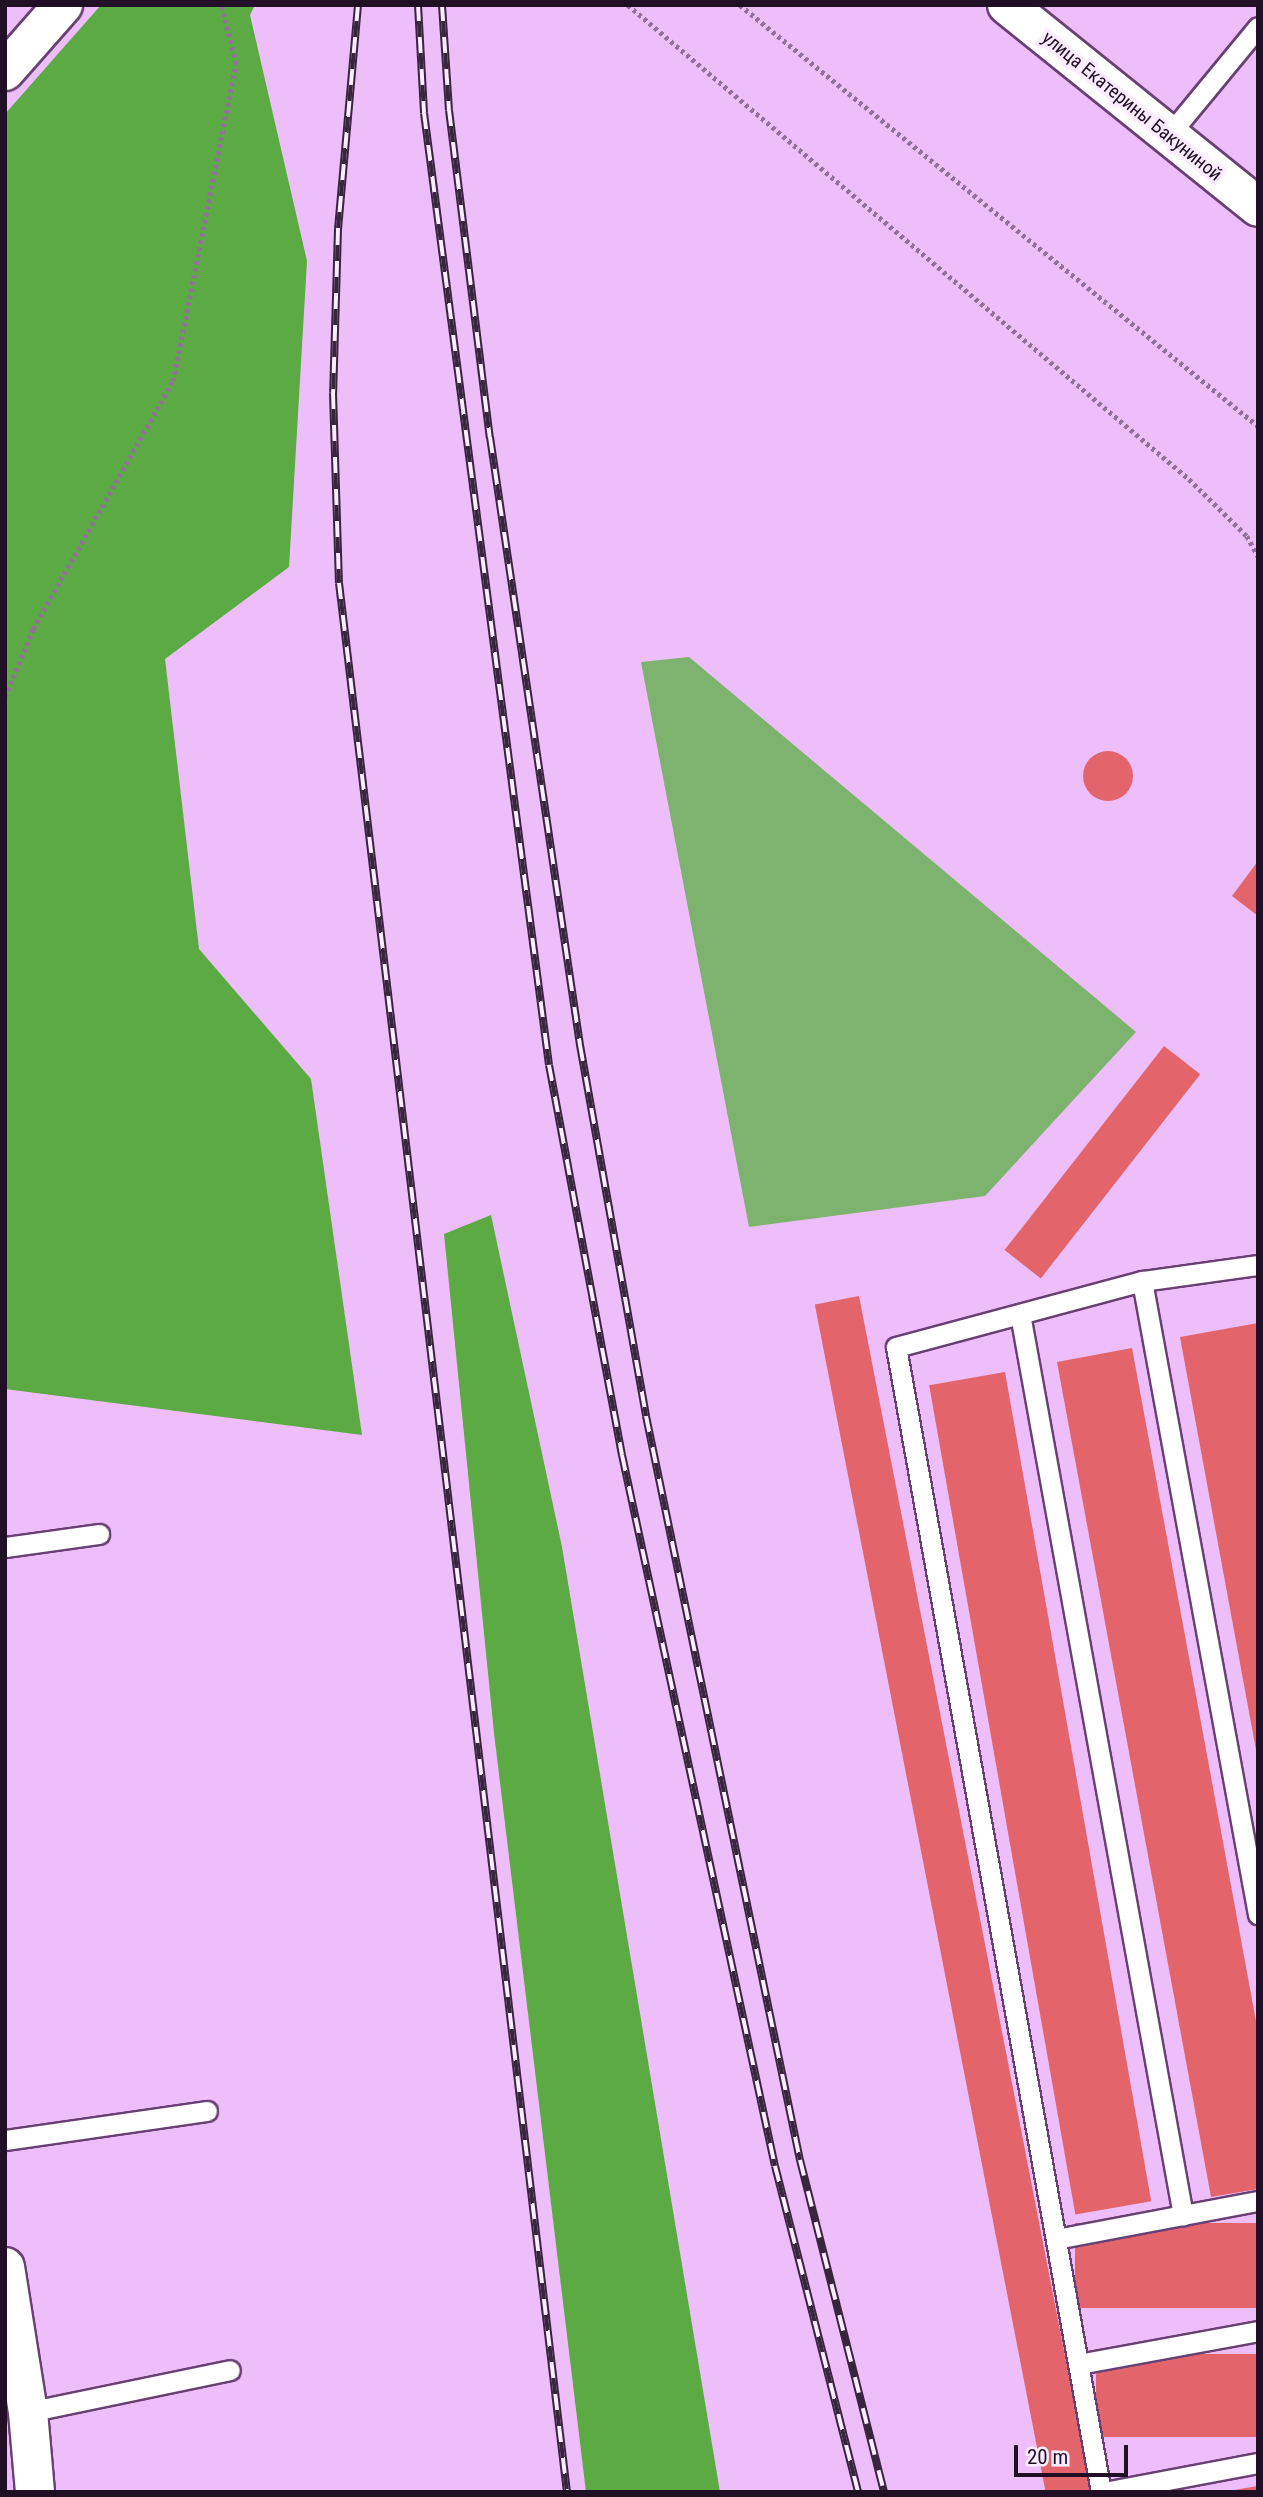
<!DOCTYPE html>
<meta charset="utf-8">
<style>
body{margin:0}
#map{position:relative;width:1263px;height:2497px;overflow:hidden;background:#edbef9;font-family:"Roboto Condensed",sans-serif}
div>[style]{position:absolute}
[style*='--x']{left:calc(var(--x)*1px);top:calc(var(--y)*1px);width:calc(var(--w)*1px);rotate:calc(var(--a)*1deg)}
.green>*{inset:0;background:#7db36e}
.forest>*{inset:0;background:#5baa43}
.building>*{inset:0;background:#e4646b;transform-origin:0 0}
.round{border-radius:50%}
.path>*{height:4.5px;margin-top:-2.25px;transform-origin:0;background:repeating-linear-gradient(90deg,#917099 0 3.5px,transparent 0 7px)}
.roads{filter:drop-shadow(2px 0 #694073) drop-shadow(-2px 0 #694073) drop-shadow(0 2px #694073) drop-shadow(0 -2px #694073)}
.lane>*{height:19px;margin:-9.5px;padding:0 9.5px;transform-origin:9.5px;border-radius:9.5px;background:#fff}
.street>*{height:38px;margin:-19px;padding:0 19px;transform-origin:19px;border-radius:19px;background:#fff}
.rail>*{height:8px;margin-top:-4px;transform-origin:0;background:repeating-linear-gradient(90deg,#fbedff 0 16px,#3a253f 0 32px);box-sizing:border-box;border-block:2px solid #3a253f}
span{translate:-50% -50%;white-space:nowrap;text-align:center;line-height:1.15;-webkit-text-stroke:7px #fbedff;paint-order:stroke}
.street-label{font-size:19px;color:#211025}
.frame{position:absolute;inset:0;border:7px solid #211025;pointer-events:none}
.scale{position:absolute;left:1014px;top:2445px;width:114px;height:32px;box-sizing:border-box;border:4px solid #211025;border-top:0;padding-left:9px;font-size:21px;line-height:24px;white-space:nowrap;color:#211025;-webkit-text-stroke:5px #fbedff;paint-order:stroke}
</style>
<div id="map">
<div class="green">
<i style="clip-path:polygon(689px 657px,1136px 1032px,985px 1196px,749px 1227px,641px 662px)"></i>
</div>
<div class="forest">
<i style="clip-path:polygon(101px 5px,255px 5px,250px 15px,307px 261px,289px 567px,165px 659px,199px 949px,311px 1079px,362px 1435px,5px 1389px,5px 114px)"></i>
<i style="clip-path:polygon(491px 1215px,562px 1547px,720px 2492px,586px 2492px,494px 1733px,444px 1234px)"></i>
</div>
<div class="building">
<i class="round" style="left:1083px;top:751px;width:50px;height:50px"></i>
<i style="clip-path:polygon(1258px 861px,1258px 916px,1232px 896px)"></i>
<i style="left:1164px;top:1046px;width:46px;height:259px;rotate:38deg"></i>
<i style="left:859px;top:1296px;width:1217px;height:45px;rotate:79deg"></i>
<i style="clip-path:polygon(1258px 1323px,1258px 1750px,1256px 1750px,1180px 1337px)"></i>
<i style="clip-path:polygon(1132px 1348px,1258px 2032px,1258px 2189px,1211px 2197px,1057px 1362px)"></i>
<i style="left:1005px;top:1372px;width:842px;height:77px;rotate:80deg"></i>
<i style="left:1258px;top:2223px;width:85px;height:183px;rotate:90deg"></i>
<i style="left:1258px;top:2354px;width:83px;height:162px;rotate:90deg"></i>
<i style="clip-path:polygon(1258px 2486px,1258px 2492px,1234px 2492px,1234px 2490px)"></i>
</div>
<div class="path">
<i style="--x:628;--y:5;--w:734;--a:40.2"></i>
<i style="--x:1189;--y:479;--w:81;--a:44.5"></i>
<i style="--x:1247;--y:536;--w:23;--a:61"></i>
<i style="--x:740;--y:5;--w:668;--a:39.1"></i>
<i style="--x:5;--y:697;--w:74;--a:-67.6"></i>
<i style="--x:33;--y:629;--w:285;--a:-60.6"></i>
<i style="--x:173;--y:381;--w:323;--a:-78.8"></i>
<i style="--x:236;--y:64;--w:61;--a:-104.3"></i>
</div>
<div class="roads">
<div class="lane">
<i style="--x:1168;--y:136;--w:141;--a:-50.5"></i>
<i style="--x:1142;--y:1281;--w:644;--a:79.62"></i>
<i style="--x:1020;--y:1314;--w:916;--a:79.75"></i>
<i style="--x:5;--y:1547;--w:95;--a:-7.9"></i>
<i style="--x:5;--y:2140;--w:204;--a:-8.2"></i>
<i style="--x:1056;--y:2239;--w:206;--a:-10.7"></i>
<i style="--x:1079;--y:2364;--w:182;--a:-10.4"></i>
<i style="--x:28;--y:2412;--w:206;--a:-11.7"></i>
<i style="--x:1101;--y:2492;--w:1163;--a:-100.15"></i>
<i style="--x:896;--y:1347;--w:255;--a:-15"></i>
<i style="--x:1142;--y:1281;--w:117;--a:-7.9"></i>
<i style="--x:1104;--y:2492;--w:157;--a:-10.7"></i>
</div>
<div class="street">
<i style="--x:1007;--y:5;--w:322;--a:38.8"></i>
<i style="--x:5;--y:71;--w:88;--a:-48.7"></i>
<i style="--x:5;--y:2267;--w:147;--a:81"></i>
<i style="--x:28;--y:2412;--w:80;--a:85"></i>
</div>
</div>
<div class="rail">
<i style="--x:358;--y:5;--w:225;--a:95.1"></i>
<i style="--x:338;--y:229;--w:164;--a:91.7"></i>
<i style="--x:333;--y:393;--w:190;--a:88.2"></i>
<i style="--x:339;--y:583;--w:1923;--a:83.19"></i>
<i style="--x:418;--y:5;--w:108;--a:86.8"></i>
<i style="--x:424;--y:113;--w:960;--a:82.52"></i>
<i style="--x:549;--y:1065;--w:397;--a:79.4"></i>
<i style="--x:622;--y:1455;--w:727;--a:77.86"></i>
<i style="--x:775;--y:2166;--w:336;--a:75.7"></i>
<i style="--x:442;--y:5;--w:105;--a:86.2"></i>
<i style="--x:449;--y:110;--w:330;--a:82.9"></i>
<i style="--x:490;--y:437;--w:615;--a:81.58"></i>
<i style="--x:580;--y:1045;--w:377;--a:79.9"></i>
<i style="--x:646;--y:1416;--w:760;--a:78.31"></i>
<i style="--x:800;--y:2160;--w:342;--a:75.8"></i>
</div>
<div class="street-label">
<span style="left:1132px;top:106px;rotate:39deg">улица Екатерины Бакуниной</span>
</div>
<div class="frame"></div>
<div class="scale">20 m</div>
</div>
